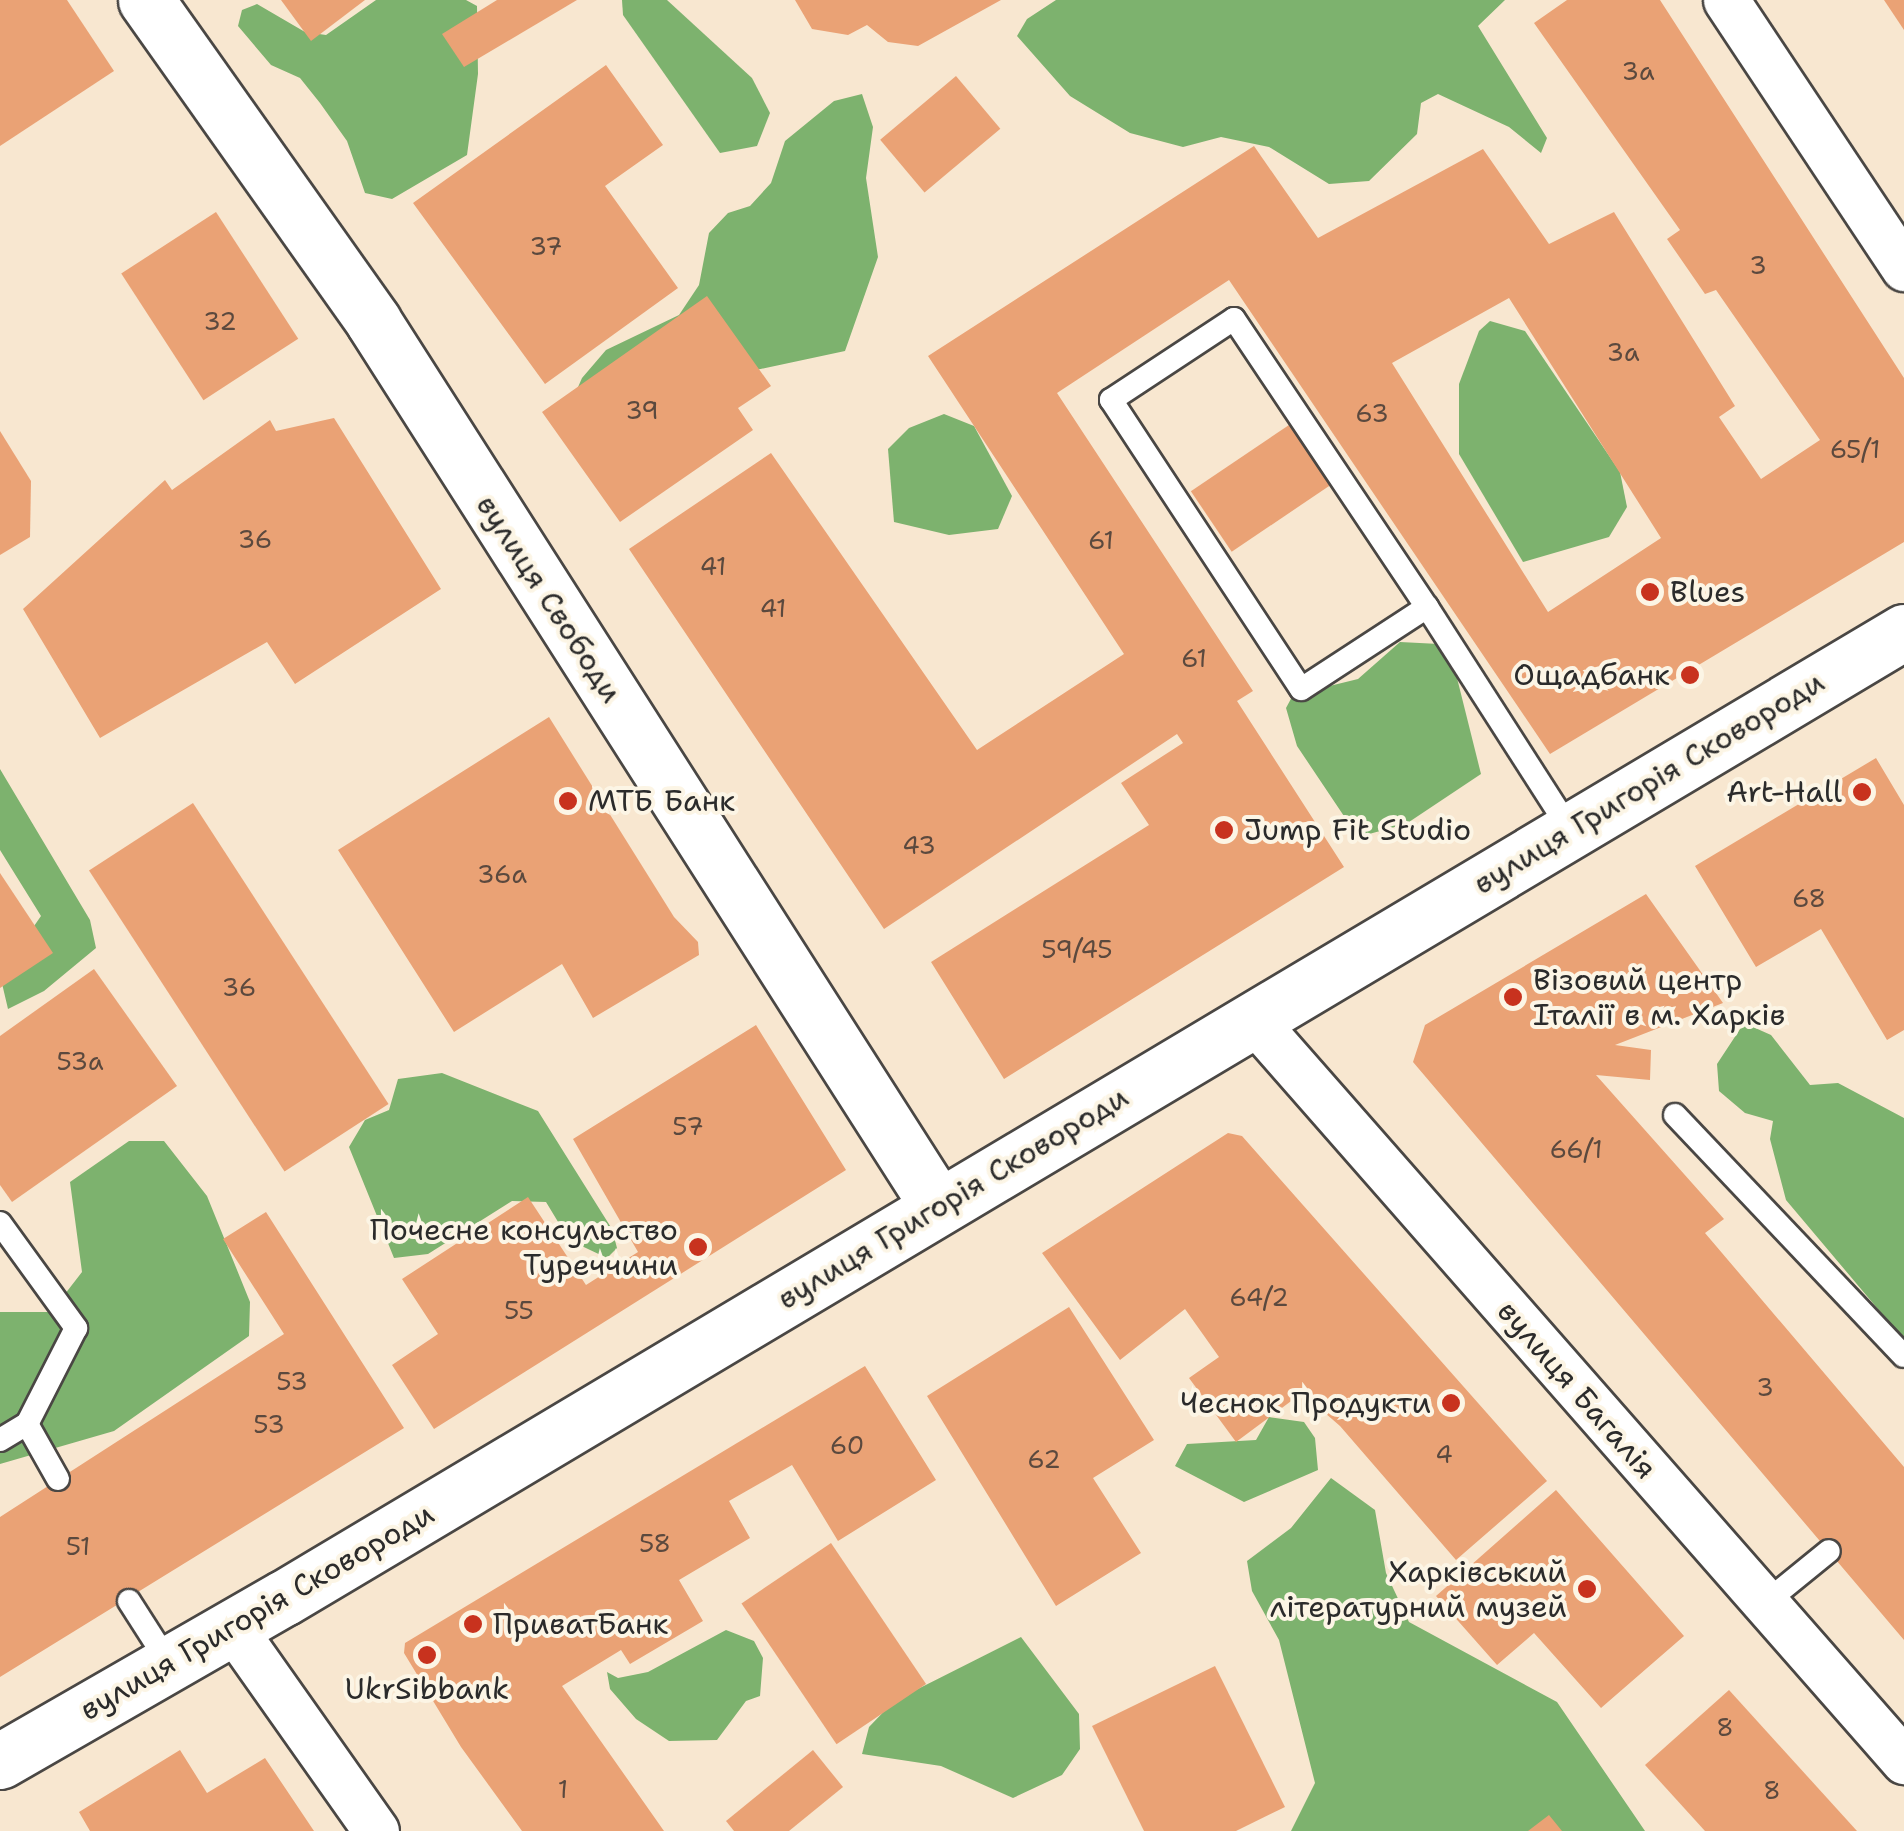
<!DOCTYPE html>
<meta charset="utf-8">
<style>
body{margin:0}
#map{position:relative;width:1904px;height:1831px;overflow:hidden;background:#f8e7d0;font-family:"Shantell Sans",sans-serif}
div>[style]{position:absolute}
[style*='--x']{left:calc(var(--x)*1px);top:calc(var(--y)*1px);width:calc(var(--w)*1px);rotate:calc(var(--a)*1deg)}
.forest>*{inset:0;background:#7db26e}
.building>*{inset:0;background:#eaa275;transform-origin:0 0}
.roads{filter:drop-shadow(2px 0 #4a4744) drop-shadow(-2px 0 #4a4744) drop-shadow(0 2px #4a4744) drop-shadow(0 -2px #4a4744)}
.service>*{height:22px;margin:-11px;padding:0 11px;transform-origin:11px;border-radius:11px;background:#fff}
.minor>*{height:45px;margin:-22.5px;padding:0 22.5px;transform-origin:22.5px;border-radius:22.5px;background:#fff}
.secondary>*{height:55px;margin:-27.5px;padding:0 27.5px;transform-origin:27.5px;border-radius:27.5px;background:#fff}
.dots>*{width:28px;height:28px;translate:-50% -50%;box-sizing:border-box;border:5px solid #fcf5e5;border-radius:50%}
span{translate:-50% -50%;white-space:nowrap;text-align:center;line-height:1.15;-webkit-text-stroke:8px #fcf5e5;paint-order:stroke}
.number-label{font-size:25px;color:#5b493e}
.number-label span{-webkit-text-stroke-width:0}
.poi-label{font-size:30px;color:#2b2b2b}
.left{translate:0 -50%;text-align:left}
.right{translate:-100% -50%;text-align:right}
.street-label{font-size:30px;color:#2b2b2b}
</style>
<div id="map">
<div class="forest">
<i style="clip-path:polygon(376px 0,466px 0,477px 6px,478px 74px,467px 155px,392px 199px,365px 193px,347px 141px,320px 103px,300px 78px,271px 65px,238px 26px,242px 10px,257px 4px,305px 32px,326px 35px)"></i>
<i style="clip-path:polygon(667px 0,752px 78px,770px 113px,757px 146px,720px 153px,623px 15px,622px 0)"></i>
<i style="clip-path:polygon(1056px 0,1505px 0,1478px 26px,1547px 138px,1541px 153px,1509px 127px,1438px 94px,1421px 103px,1417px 134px,1369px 181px,1329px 184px,1269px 147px,1221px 137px,1183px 147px,1130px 133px,1070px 96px,1017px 36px,1027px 19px)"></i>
<i style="clip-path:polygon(862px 94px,873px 127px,866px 178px,878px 257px,845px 351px,568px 410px,582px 378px,606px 350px,679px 315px,699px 285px,709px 233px,728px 213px,750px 206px,771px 183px,785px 141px,834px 101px)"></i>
<i style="clip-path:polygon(1490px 321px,1525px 331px,1620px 472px,1627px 507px,1609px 537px,1523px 562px,1459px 454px,1459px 384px,1479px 331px)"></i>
<i style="clip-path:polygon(944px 414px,974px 426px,1012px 496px,998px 529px,949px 535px,894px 522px,888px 449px,909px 428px)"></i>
<i style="clip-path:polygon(1400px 642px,1439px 644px,1455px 670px,1481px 774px,1406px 824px,1358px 837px,1297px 746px,1286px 708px,1293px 695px,1358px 679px)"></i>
<i style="clip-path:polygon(0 769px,90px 920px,96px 948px,44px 991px,8px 1009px,0 975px,41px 916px,0 850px)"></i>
<i style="clip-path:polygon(1744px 1023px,1771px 1035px,1810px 1085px,1838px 1083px,1904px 1118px,1904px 1340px,1786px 1200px,1770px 1139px,1773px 1121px,1745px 1113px,1719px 1091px,1717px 1064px)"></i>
<i style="clip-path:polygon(442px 1073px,538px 1111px,612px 1229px,617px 1248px,607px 1258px,569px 1240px,546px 1202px,512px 1201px,428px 1254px,394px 1258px,349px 1147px,365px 1120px,389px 1110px,398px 1079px)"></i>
<i style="clip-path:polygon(129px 1141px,164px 1141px,207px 1196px,250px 1302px,249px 1336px,114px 1431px,0 1464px,0 1312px,51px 1312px,82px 1272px,70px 1182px)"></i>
<i style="clip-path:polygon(1269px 1417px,1304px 1422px,1315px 1438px,1318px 1470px,1244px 1502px,1175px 1466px,1187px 1444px,1256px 1440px)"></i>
<i style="clip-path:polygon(1331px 1478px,1375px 1510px,1386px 1573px,1409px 1622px,1557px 1702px,1645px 1831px,1291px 1831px,1315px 1783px,1279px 1640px,1252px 1591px,1247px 1561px,1291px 1528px)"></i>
<i style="clip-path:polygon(726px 1630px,754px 1641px,763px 1658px,760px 1696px,746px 1701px,717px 1740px,669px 1741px,636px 1719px,610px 1689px,607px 1672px,618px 1678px,648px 1672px)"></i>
<i style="clip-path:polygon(1021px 1637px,1079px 1714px,1080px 1749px,1062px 1775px,1013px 1798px,941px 1766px,862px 1754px,869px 1727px,894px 1701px)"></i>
</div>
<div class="building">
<i style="clip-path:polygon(0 0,67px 0,114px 71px,0 146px)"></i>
<i style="clip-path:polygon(281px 0,365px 0,311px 41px)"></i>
<i style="clip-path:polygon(497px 0,577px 0,464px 67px,442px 34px)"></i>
<i style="clip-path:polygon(795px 0,1001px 0,918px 46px,888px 42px,867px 25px,848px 35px,812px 29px)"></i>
<i style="clip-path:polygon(evenodd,1567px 0,1660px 0,1904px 378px,1904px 542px,1550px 754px,1229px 280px,1057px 393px,1253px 691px,1237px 701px,1344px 867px,1004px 1079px,931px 962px,1149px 825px,1121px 783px,1183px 743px,1177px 734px,884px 929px,629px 549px,771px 453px,977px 750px,1124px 654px,928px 356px,1254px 146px,1318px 238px,1483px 149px,1549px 244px,1614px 212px,1735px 406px,1719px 417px,1761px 479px,1820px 440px,1716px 290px,1705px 294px,1667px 239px,1680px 230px,1534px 23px,1567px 0,1509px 298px,1661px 538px,1548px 612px,1392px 363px,1509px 298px)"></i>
<i style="clip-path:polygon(1884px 0,1904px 0,1904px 30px)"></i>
<i style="clip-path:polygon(606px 65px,663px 145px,605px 186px,678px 288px,545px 384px,413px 203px)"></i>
<i style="left:956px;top:76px;width:69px;height:99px;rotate:50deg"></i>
<i style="left:216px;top:212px;width:151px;height:113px;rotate:57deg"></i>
<i style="clip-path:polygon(707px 296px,771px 386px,738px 408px,753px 430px,620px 522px,542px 412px)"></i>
<i style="clip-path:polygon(334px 418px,441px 589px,295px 684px,267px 642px,100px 738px,23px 609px,165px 480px,172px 490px,270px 420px,276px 431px)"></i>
<i style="left:1292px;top:423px;width:73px;height:122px;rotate:56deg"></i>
<i style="clip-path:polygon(0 431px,31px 481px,30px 537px,0 555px)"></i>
<i style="clip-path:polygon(549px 717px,674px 917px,698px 942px,699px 955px,593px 1018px,562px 964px,454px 1032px,338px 850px)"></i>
<i style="clip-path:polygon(1876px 758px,1904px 805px,1904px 1030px,1887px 1040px,1821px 929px,1756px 967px,1695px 866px)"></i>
<i style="left:193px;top:803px;width:359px;height:124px;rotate:57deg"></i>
<i style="clip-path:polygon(0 873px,53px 953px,0 988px)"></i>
<i style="clip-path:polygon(1646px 894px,1723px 1003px,1615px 1045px,1651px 1050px,1650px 1080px,1596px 1075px,1724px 1219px,1705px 1233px,1904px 1467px,1904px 1640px,1413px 1062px,1425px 1025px)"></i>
<i style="clip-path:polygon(94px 969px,177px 1086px,12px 1202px,0 1185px,0 1036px)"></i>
<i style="clip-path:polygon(756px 1025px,846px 1170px,434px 1429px,392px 1365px,438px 1334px,402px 1279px,528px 1197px,586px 1285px,638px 1252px,573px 1139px)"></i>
<i style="clip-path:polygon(1228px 1133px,1242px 1136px,1547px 1481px,1456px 1560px,1340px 1426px,1302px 1393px,1236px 1442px,1189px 1378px,1219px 1357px,1185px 1309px,1120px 1360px,1042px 1253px)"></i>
<i style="clip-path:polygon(266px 1212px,404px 1428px,0 1677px,0 1517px,284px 1334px,223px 1239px)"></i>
<i style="clip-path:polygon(1069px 1307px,1154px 1440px,1093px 1478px,1141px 1553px,1056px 1606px,927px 1396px)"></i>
<i style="clip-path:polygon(865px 1366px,936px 1480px,838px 1541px,792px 1465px,729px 1501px,750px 1538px,679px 1580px,703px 1621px,630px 1664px,621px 1650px,562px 1686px,664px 1831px,522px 1831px,461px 1747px,404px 1653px,405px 1643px)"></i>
<i style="clip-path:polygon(1556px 1490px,1684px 1636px,1601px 1708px,1534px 1633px,1497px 1665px,1436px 1596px)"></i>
<i style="left:831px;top:1543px;width:170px;height:108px;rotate:56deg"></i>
<i style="clip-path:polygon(1215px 1666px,1285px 1807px,1236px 1831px,1144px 1831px,1092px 1726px)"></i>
<i style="clip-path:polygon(1729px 1690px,1857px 1831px,1705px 1831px,1645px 1765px)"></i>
<i style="clip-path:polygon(180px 1750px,207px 1793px,265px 1758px,314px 1831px,90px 1831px,79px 1812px)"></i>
<i style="clip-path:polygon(813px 1750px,843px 1787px,789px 1831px,734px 1831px,726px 1821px)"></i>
<i style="clip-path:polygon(1549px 1815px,1562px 1831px,1528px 1831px)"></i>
</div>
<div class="roads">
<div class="service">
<i style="--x:1427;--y:607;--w:150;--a:146.9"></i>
<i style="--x:1301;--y:689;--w:346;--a:-123.3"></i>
<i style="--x:1111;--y:400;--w:147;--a:-33.4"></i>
<i style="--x:1234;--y:319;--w:347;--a:56.2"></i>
<i style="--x:1427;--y:607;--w:265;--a:57.3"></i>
<i style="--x:1675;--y:1115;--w:332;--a:46.5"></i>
<i style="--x:0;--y:1223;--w:130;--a:54.1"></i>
<i style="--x:76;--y:1328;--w:108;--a:117"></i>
<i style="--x:27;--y:1424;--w:63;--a:60.6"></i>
<i style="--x:0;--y:1440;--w:31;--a:-31"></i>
<i style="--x:129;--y:1601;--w:76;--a:57.4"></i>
<i style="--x:1765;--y:1603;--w:82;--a:-39.1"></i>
</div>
<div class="minor">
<i style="--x:1726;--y:0;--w:322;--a:56.4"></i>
<i style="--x:1252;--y:1018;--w:989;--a:48.73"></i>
<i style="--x:233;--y:1628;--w:248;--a:54.8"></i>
</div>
<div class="secondary">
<i style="--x:146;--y:0;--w:393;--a:54.7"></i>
<i style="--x:373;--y:321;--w:1050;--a:57.45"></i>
<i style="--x:0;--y:1761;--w:327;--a:-29.9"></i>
<i style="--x:284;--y:1598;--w:1886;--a:-30.81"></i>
</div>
</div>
<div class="dots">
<i style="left:1650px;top:592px;background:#c8321e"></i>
<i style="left:1690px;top:675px;background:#c8321e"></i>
<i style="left:1862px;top:792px;background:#c8321e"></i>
<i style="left:568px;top:801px;background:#c8321e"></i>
<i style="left:1224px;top:830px;background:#c8321e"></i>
<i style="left:1513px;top:997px;background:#c8321e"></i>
<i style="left:698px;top:1247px;background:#c8321e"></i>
<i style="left:1451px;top:1403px;background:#c8321e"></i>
<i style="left:1587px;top:1589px;background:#c8321e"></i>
<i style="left:473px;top:1624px;background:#c8321e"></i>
<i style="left:427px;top:1655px;background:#c8321e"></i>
</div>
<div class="number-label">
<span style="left:1638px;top:71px">3а</span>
<span style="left:546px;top:246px">37</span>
<span style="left:1758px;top:265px">3</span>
<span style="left:220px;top:321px">32</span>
<span style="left:1623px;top:352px">3а</span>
<span style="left:642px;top:410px">39</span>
<span style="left:1372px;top:413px">63</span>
<span style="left:1855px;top:449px">65/1</span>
<span style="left:255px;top:539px">36</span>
<span style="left:1101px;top:540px">61</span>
<span style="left:713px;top:566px">41</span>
<span style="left:773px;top:608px">41</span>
<span style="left:1194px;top:658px">61</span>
<span style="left:919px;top:845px">43</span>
<span style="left:502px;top:874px">36а</span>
<span style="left:1809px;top:898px">68</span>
<span style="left:1077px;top:949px">59/45</span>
<span style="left:239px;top:987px">36</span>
<span style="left:80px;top:1061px">53а</span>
<span style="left:688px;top:1126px">57</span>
<span style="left:1576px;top:1149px">66/1</span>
<span style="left:1259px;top:1297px">64/2</span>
<span style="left:519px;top:1310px">55</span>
<span style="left:292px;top:1381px">53</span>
<span style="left:1765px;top:1387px">3</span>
<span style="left:269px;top:1424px">53</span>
<span style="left:847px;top:1445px">60</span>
<span style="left:1444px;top:1454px">4</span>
<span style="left:1044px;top:1459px">62</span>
<span style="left:655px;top:1543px">58</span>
<span style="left:78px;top:1546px">51</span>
<span style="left:1725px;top:1727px">8</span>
<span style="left:563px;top:1789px">1</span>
<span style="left:1772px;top:1790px">8</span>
</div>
<div class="poi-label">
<span class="left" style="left:1670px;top:592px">Blues</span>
<span class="right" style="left:1670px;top:675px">Ощадбанк</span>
<span class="right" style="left:1842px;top:792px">Art-Hall</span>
<span class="left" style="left:588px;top:801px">МТБ Банк</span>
<span class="left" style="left:1244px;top:830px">Jump Fit Studio</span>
<span class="left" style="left:1533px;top:997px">Візовий центр<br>Італії в м. Харків</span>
<span class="right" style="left:678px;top:1247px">Почесне консульство<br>Туреччини</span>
<span class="right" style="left:1431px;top:1403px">Чеснок Продукти</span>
<span class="right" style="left:1567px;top:1589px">Харківський<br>літературний музей</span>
<span class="left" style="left:493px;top:1624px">ПриватБанк</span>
<span style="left:427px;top:1689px">UkrSibbank</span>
</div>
<div class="street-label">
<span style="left:549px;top:599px;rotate:57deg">вулиця Свободи</span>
<span style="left:1649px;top:783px;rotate:-31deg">вулиця Григорія Сковороди</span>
<span style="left:953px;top:1198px;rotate:-31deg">вулиця Григорія Сковороди</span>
<span style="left:1577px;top:1390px;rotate:49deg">вулиця Багалія</span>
<span style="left:257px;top:1612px;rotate:-30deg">вулиця Григорія Сковороди</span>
</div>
</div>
